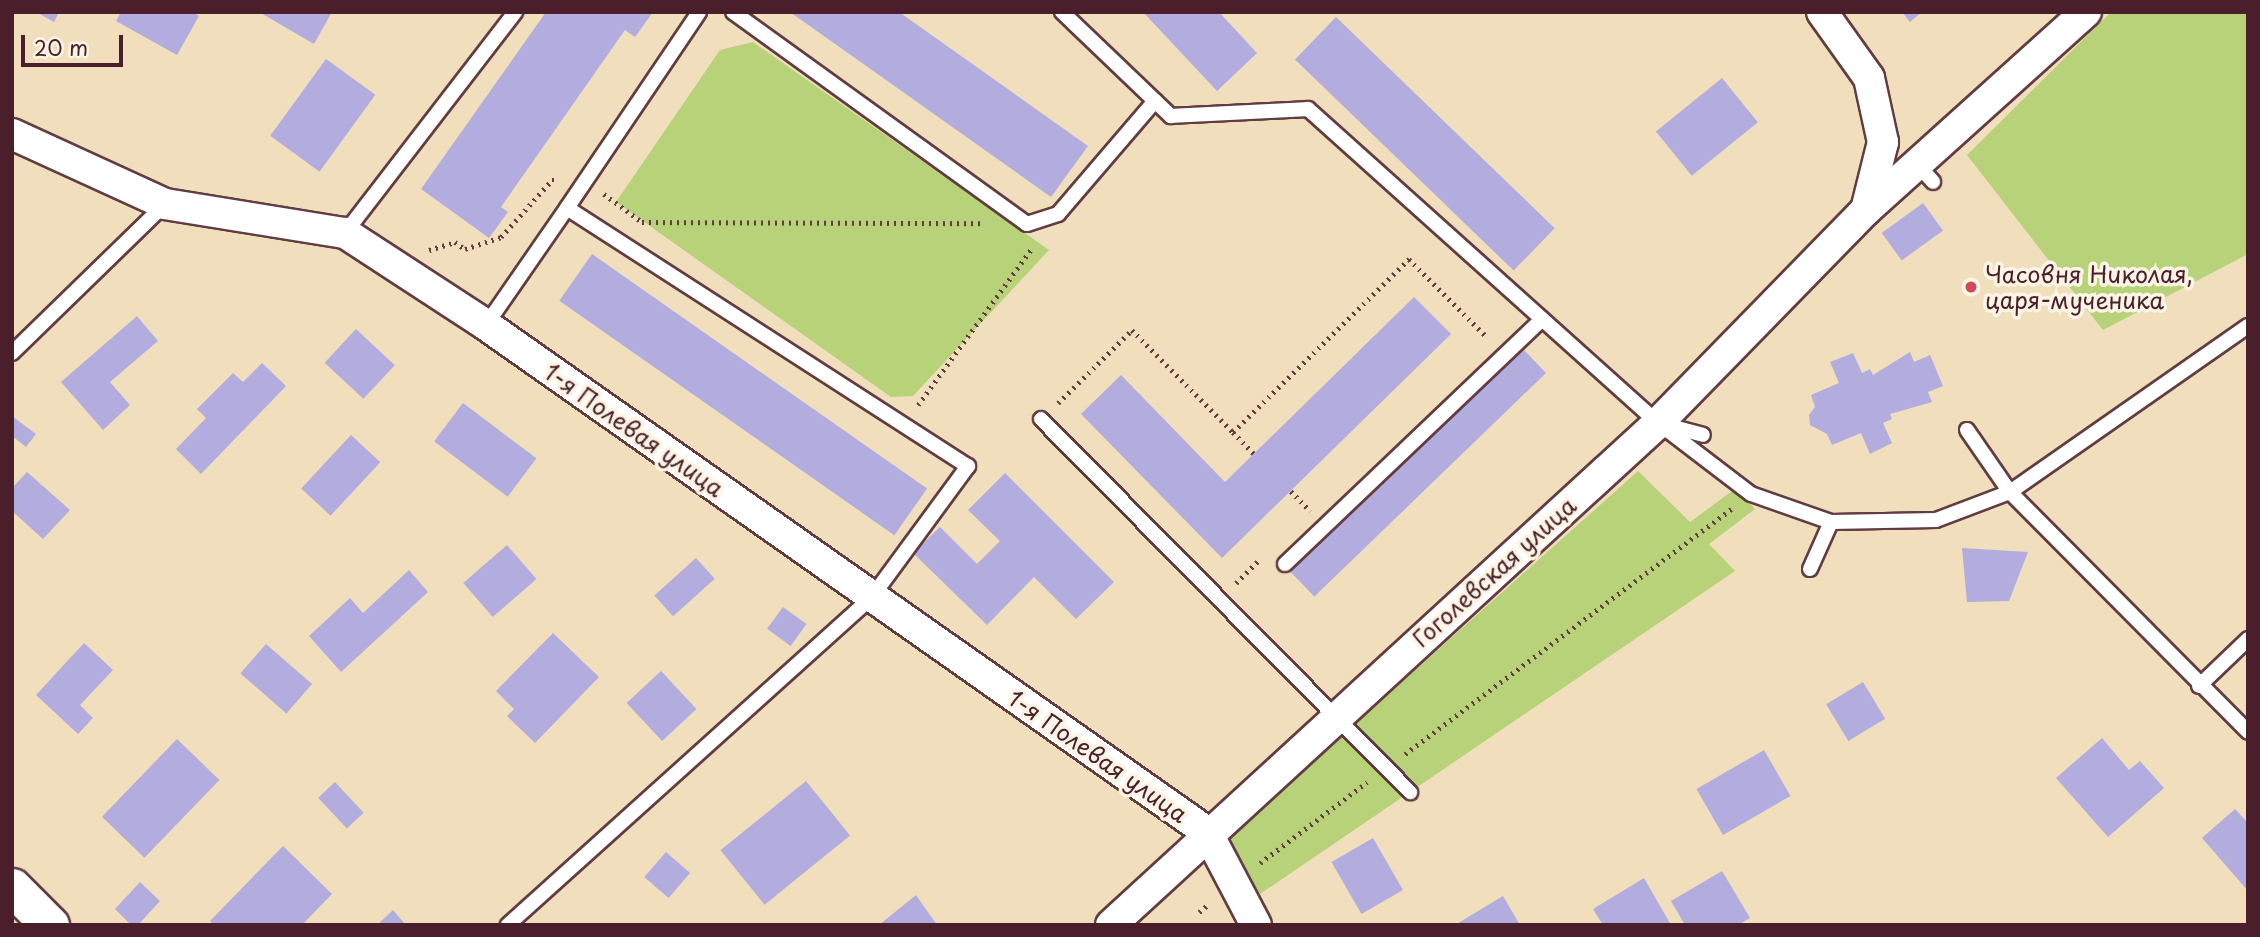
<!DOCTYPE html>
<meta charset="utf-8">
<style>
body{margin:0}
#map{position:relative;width:2260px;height:937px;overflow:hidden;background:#f0debd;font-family:"Playpen Sans",sans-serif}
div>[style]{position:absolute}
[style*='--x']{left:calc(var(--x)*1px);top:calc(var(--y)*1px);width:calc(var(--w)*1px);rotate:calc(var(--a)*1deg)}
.green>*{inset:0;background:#b7d278}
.building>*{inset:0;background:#b3addf;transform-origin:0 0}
.round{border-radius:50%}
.path>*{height:4.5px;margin-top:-2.25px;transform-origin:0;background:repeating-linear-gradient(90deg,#633c41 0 2px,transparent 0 7px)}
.roads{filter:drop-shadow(2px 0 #633c41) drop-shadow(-2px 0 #633c41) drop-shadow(0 2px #633c41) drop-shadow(0 -2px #633c41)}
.service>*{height:14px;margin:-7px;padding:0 7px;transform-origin:7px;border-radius:7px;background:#fff}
.minor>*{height:30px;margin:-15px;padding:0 15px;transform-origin:15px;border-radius:15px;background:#fff}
.tertiary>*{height:37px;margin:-18.5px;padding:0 18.5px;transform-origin:18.5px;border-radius:18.5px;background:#fff}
.dots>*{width:19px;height:19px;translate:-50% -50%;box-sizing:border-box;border:4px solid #fcf5e5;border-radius:50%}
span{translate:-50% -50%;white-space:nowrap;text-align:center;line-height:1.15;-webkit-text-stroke:7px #fcf5e5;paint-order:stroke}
.poi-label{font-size:23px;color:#4a1f2b}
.left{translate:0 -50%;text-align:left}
.street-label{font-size:23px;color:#4a1f2b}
.frame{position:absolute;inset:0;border:14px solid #4a1f2b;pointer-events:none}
.scale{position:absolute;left:21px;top:35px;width:102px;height:32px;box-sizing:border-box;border:4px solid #4a1f2b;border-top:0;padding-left:9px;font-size:21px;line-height:24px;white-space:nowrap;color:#4a1f2b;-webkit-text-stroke:5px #fcf5e5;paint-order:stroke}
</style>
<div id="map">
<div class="green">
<i style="clip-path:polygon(2111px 12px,2248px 12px,2248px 254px,2103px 330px,1967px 155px)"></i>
<i style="clip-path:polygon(753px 42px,1049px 250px,913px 396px,891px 397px,616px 202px,720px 50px)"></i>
<i style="clip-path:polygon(1638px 471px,1690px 522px,1735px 489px,1745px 498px,1755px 509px,1709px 544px,1735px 571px,1260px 894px,1225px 840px)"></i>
</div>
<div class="building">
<i style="clip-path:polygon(36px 12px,59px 12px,54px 22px)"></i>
<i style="clip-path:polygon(121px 12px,193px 12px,199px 16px,177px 55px,116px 21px)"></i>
<i style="clip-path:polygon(259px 12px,332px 12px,314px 44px)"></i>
<i style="clip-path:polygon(546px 12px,653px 12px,635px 37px,625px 30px,501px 207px,508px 212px,489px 238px,421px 189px)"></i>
<i style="clip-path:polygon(790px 12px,899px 12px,1088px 146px,1051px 197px)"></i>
<i style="clip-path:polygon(1143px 12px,1219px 12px,1257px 53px,1217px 91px)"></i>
<i style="clip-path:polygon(1902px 12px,1922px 12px,1910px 22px)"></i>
<i style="left:1336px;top:17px;width:304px;height:59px;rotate:44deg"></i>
<i style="left:326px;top:59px;width:61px;height:95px;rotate:36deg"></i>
<i style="left:1722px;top:78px;width:57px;height:85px;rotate:51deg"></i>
<i style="left:1923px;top:203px;width:34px;height:51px;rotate:54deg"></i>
<i style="left:592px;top:254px;width:409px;height:57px;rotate:35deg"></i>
<i class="round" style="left:1963px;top:279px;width:16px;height:16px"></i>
<i style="clip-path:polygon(1414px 297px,1451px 334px,1222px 558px,1081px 414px,1121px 375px,1225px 482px)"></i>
<i style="clip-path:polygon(137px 316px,158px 341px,110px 382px,130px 405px,103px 430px,61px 382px)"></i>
<i style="left:356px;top:329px;width:53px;height:46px;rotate:43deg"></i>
<i style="left:1521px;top:347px;width:36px;height:322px;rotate:46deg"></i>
<i style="clip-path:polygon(1910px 352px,1914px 362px,1930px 355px,1943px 386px,1928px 392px,1932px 402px,1890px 414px,1892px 419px,1883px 423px,1892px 443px,1870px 454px,1861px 433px,1832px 445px,1827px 434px,1810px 425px,1809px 415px,1815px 407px,1811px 395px,1839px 383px,1830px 362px,1853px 353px,1862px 373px,1870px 369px,1873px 375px)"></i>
<i style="clip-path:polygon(262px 363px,286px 386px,201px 474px,176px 449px,206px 418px,197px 409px,233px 373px,243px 382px)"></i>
<i style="left:463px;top:403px;width:92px;height:48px;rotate:37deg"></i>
<i style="clip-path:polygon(12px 416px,36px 434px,26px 447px,12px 436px)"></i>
<i style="left:351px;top:435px;width:40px;height:73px;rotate:43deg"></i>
<i style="clip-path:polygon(27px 472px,70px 510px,43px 539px,12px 511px,12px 488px)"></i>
<i style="clip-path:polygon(1005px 473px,1114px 582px,1076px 619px,1034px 577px,987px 625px,913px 553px,940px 527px,977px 564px,1000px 541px,968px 510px)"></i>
<i style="left:507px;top:545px;width:45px;height:58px;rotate:49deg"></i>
<i style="clip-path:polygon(1962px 548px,2028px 552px,2009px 601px,1967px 602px)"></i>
<i style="left:696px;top:558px;width:28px;height:56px;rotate:48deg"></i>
<i style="clip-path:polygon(409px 570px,428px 592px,341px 672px,309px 636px,350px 598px,363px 613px)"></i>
<i style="left:783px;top:607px;width:29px;height:27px;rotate:36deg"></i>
<i style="clip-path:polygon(553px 633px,599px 677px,535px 743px,507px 716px,514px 709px,496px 691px)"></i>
<i style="clip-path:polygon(84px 643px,113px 670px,80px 705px,93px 718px,78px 734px,36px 695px)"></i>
<i style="left:266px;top:644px;width:61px;height:39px;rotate:41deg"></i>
<i style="left:661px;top:671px;width:52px;height:47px;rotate:47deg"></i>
<i style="left:1863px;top:682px;width:43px;height:43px;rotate:59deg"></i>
<i style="clip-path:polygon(2102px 738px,2129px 770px,2140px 761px,2164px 788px,2108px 837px,2056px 778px)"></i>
<i style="left:177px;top:739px;width:59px;height:108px;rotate:44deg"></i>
<i style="left:1764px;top:750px;width:53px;height:78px;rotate:60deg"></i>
<i style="left:806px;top:781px;width:70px;height:110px;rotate:51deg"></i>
<i style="left:335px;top:782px;width:42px;height:23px;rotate:47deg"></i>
<i style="clip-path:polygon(2235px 809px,2248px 823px,2248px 891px,2202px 838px)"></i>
<i style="left:1373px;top:838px;width:60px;height:48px;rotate:60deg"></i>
<i style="clip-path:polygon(283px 846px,332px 894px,302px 925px,214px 925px,210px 921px)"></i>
<i style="left:666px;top:852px;width:32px;height:33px;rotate:41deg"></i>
<i style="clip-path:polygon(1722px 871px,1750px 918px,1738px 925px,1685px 925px,1671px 901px)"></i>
<i style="clip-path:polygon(1644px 878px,1671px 925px,1603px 925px,1593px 909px)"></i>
<i style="clip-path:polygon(140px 882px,160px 901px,138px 925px,131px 925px,115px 909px)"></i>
<i style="clip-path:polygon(916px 895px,937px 925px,879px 925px)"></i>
<i style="clip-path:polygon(1503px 896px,1520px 925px,1455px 925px)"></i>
<i style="clip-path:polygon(393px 910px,406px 925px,377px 925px)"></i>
</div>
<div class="path">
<i style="--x:604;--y:194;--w:47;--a:36.4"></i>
<i style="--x:642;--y:222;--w:343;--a:0.2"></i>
<i style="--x:429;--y:250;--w:27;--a:-17"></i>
<i style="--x:455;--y:242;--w:12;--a:35"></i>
<i style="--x:465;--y:249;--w:38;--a:-18"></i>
<i style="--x:501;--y:237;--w:76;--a:-48.2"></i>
<i style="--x:552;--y:180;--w:5;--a:0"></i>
<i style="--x:1058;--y:403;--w:104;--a:-44.6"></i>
<i style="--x:1132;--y:330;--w:144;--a:45.3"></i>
<i style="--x:1233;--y:432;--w:247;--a:-44.5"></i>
<i style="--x:1409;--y:259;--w:110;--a:45"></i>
<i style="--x:918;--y:405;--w:194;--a:-54"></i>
<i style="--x:1233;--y:432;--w:30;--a:46"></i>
<i style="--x:1291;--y:491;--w:28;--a:46"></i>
<i style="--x:1236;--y:583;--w:34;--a:-45"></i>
<i style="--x:1405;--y:754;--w:408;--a:-36.9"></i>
<i style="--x:1260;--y:863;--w:134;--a:-37.1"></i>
<i style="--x:1199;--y:912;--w:13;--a:-39"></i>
</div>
<div class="roads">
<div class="service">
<i style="--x:733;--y:12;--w:362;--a:35.8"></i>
<i style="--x:1027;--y:224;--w:33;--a:-18"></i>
<i style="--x:1058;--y:214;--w:149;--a:-49.4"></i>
<i style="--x:1062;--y:12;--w:151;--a:43.7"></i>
<i style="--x:1171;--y:116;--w:137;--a:-2.9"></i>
<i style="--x:1308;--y:109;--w:470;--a:41.9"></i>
<i style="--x:1658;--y:423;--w:117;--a:37.4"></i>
<i style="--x:1751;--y:494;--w:85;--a:19.3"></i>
<i style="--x:1831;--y:522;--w:105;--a:-1.1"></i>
<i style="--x:1936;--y:520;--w:79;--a:-20.7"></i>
<i style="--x:2010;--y:492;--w:338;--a:45.2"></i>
<i style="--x:1917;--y:164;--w:24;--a:48"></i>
<i style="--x:567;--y:208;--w:236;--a:-56"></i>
<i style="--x:345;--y:233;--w:279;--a:-52.4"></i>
<i style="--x:486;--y:325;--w:142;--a:-55.3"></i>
<i style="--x:567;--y:208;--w:477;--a:32.8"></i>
<i style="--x:968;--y:466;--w:164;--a:126.3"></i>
<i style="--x:871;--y:598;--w:489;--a:138"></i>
<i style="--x:12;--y:353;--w:214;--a:-44.2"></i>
<i style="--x:1041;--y:419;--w:525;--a:45.31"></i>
<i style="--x:1666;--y:425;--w:38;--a:15"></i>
<i style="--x:1967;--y:430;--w:75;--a:55.3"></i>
<i style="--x:2010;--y:492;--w:290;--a:-34.9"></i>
<i style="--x:1285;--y:564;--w:355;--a:-43.6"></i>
<i style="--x:1810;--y:569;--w:51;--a:-65.9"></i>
<i style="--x:2199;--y:686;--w:68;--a:-43.8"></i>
</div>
<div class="minor">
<i style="--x:1822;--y:12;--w:81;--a:54.5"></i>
<i style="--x:1869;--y:78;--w:66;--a:77.7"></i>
<i style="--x:1883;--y:142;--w:70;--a:104"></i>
<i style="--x:12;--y:134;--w:168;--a:24.6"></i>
<i style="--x:165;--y:204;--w:182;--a:9.2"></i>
<i style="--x:345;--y:233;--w:168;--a:33.1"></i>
<i style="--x:486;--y:325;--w:881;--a:35.11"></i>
<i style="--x:1207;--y:832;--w:105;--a:62.2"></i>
<i style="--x:1111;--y:925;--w:742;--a:-42.54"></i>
<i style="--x:1658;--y:423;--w:298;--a:-45.7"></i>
<i style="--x:1866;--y:210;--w:296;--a:-42"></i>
</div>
<div class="tertiary">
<i style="--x:12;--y:887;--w:54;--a:45"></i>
</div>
</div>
<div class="dots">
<i style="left:1971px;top:287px;background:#d1495b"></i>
</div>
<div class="poi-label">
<span class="left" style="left:1985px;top:287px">Часовня Николая,<br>царя-мученика</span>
</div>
<div class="street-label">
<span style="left:634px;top:430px;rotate:35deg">1-я Полевая улица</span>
<span style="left:1494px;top:572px;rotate:-42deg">Гоголевская улица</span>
<span style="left:1098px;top:756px;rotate:35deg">1-я Полевая улица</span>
</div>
<div class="frame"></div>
<div class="scale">20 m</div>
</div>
